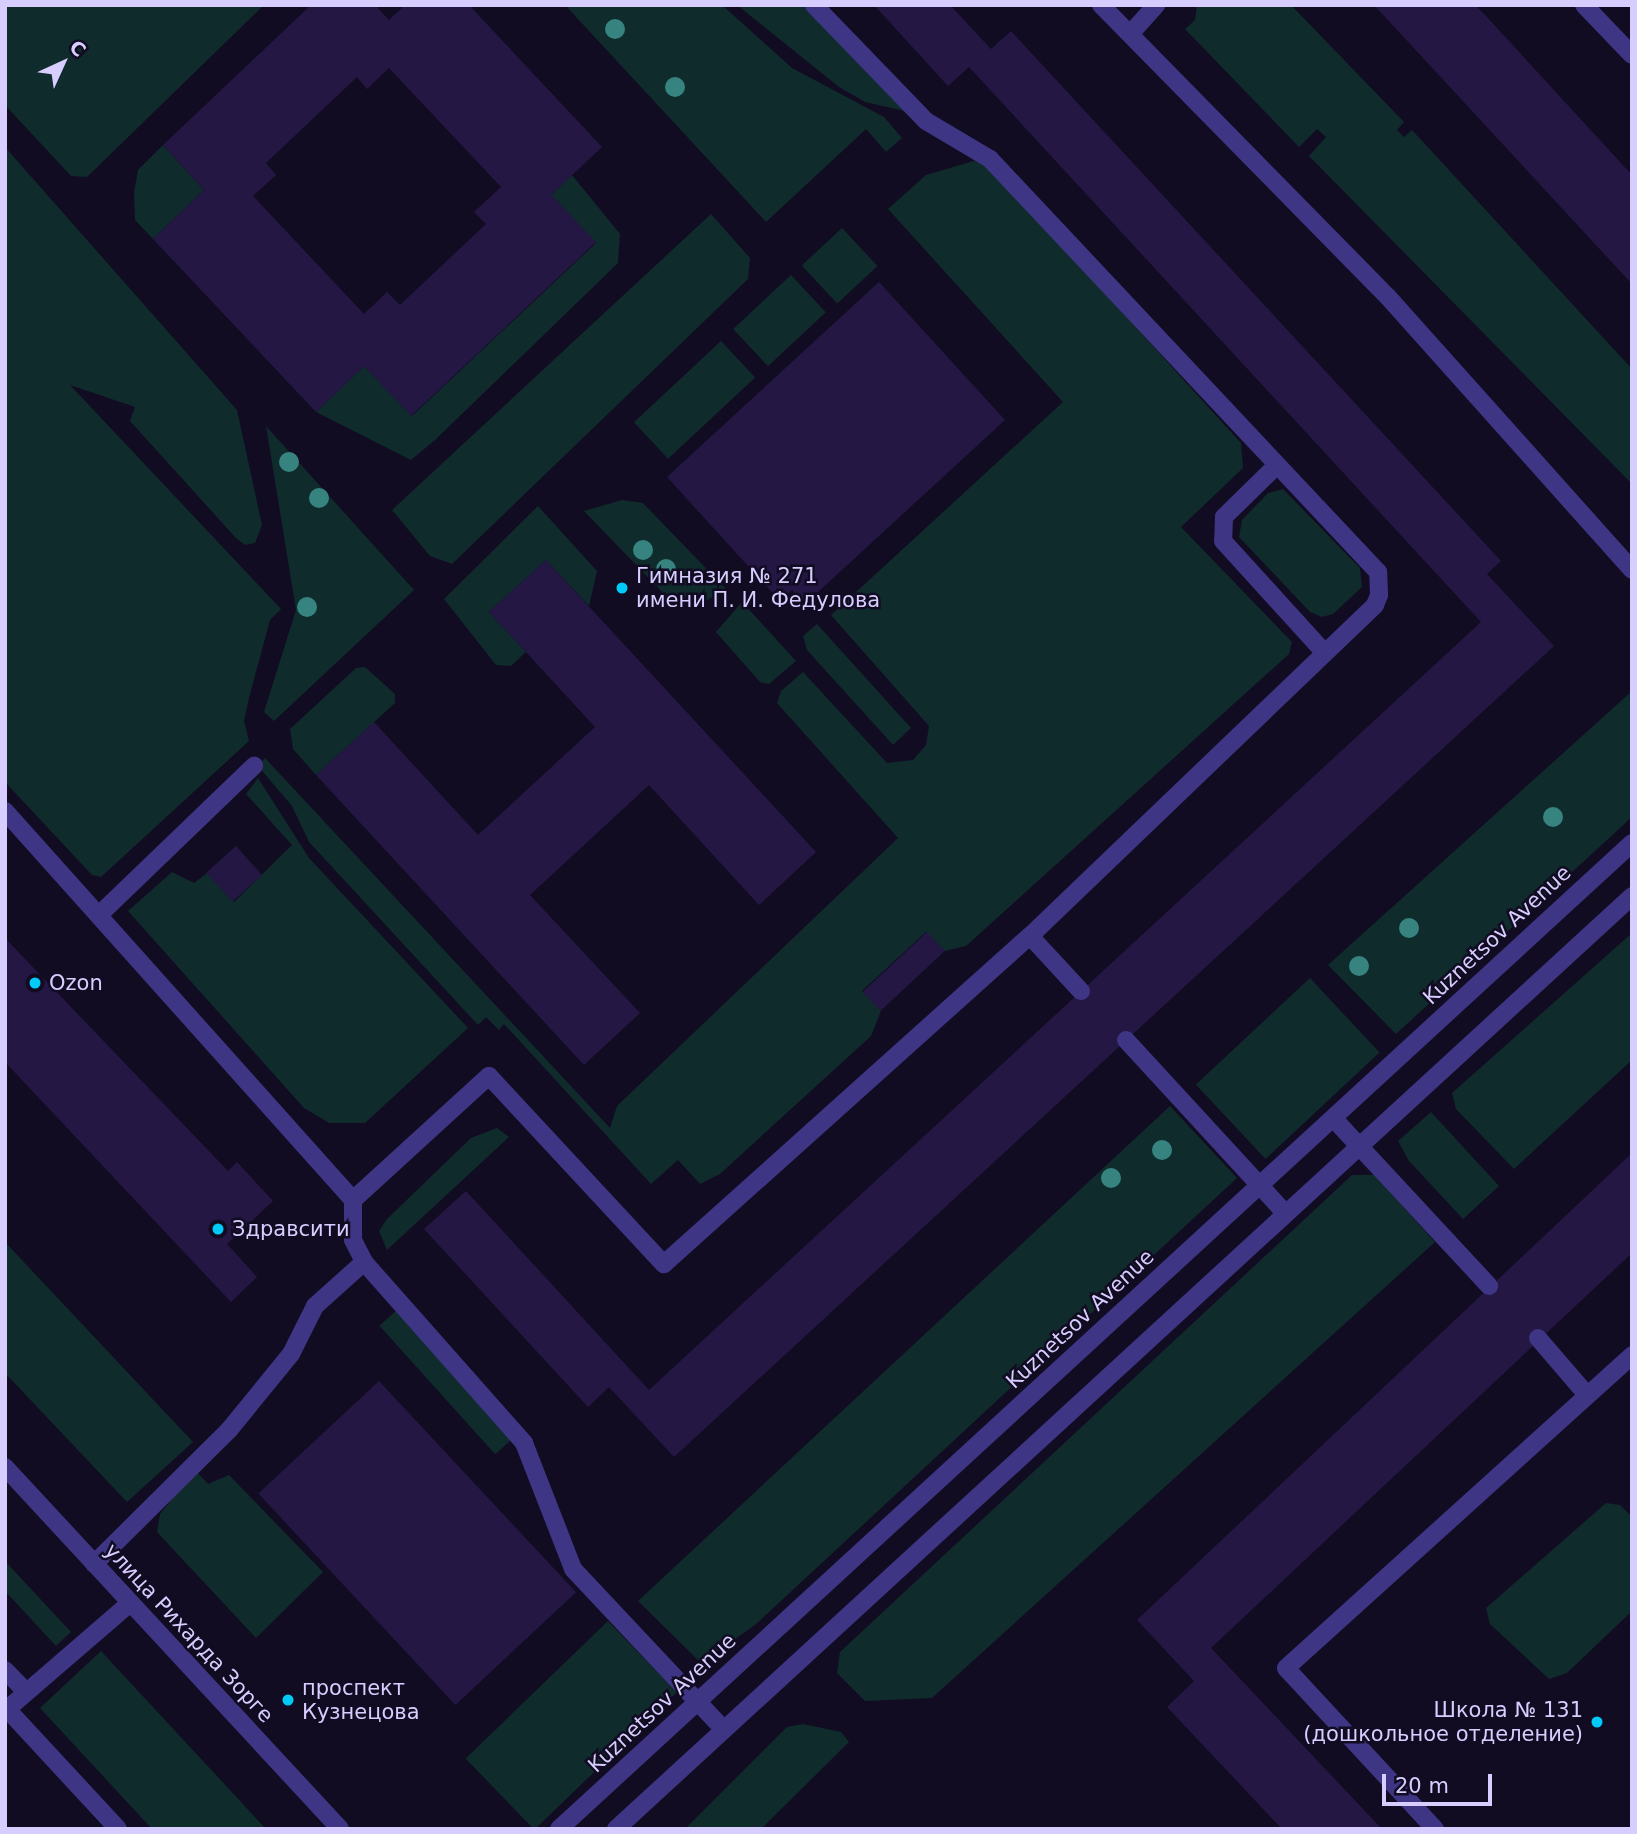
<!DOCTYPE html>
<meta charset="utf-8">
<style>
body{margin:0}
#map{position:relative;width:1637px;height:1834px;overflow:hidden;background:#120c22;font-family:"DejaVu Sans",sans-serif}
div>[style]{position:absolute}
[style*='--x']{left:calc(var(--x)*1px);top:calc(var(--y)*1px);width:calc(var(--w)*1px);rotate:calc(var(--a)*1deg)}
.green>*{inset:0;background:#0f2b2c;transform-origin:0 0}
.building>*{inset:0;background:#241744;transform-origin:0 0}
.service>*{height:18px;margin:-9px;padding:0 9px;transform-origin:9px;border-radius:9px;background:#3e3584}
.minor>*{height:18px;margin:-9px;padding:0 9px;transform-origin:9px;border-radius:9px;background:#3e3584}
.trees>*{width:20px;height:20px;margin:-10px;border-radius:50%;background:#368380}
.dots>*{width:19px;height:19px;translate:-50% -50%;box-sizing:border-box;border:4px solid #120c22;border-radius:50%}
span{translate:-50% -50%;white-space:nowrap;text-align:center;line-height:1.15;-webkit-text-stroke:5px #120c22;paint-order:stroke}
.poi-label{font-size:21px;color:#d7cdff}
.left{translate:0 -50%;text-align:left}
.right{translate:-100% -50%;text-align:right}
.street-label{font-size:21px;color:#d7cdff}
.frame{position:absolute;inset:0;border:7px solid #d7cdff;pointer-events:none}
.north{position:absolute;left:28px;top:28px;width:70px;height:70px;-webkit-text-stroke:5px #120c22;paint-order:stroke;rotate:45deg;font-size:19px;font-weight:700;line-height:28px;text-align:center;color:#d7cdff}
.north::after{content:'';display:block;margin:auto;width:24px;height:32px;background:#d7cdff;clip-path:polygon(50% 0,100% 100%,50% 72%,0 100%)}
.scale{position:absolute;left:1382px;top:1774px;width:110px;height:32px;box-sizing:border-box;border:4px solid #d7cdff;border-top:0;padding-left:9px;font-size:21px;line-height:24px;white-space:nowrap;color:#d7cdff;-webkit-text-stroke:5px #120c22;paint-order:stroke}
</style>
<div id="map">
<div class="green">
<i style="clip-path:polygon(5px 5px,264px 5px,87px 177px,71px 176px,5px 105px)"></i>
<i style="clip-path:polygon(565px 5px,722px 5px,792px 68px,884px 117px,902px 138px,886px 152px,866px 129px,766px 222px)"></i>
<i style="clip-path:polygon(737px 5px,811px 5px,909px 112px,865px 102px,839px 87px)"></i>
<i style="clip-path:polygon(1197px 5px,1291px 5px,1404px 122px,1397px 130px,1404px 137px,1412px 130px,1632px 369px,1632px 484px,1309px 156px,1326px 137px,1317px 129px,1299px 147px,1185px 29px,1195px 20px)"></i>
<i style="clip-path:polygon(163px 145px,204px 190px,153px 239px,135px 220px,134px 192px,138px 170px)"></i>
<i style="clip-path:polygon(5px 147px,237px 410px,262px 525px,255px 543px,245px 545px,236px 538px,130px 421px,135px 407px,70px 385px,281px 609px,270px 620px,249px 698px,244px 721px,249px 741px,101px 877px,92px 875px,5px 782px)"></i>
<i style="clip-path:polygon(977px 160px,988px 165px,1241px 443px,1243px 468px,1181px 527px,1292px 642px,1289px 654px,966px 946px,945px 951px,926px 932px,862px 991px,881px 1011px,871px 1036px,720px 1174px,700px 1184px,678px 1160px,651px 1184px,504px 1024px,499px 1030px,486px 1017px,478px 1025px,309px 842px,292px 806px,258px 766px,265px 758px,610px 1128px,617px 1106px,898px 838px,777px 703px,781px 691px,803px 672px,887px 763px,913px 760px,926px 745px,929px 726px,831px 615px,1063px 402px,888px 209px,926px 175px)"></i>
<i style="clip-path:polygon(572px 175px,620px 234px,618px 263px,435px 440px,411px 460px,316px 412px,364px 366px,412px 416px,596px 243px,551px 195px)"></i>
<i style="clip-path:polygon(711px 214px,750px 258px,748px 279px,452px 564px,430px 556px,392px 510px)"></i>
<i style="left:842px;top:228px;width:52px;height:55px;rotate:47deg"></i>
<i style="left:791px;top:275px;width:51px;height:79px;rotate:47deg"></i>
<i style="left:721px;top:341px;width:50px;height:119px;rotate:47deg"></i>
<i style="clip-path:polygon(266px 426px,414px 590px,274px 721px,264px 712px,296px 610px)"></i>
<i style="clip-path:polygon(1283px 489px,1360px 568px,1362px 587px,1333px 614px,1322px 617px,1310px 612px,1239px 537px,1242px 520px,1268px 493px)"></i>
<i style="clip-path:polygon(622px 500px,643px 503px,726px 589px,696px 607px,666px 596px,584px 511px)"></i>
<i style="clip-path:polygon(538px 506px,597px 571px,589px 606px,546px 560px,489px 612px,526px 652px,511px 666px,496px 665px,444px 599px)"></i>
<i style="clip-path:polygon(742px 602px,796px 661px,769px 684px,760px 682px,716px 632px)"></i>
<i style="clip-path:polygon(817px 624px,911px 728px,893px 745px,807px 650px,803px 636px)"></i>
<i style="clip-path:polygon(365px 667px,395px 694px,395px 703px,316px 775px,293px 749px,290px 729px,356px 668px)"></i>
<i style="clip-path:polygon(1632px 691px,1632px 817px,1396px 1034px,1328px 965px)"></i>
<i style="clip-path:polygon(258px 778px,309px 858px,468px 1028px,365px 1123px,329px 1123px,304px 1108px,128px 911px,172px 872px,194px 883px,207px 873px,234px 902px,292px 845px,246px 794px)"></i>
<i style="clip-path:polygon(1632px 933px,1632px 1060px,1514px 1169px,1456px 1109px,1452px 1093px)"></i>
<i style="left:1310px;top:978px;width:102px;height:156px;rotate:47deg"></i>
<i style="clip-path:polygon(1170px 1106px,1237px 1178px,755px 1625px,701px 1663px,638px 1601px)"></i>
<i style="clip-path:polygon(1431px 1112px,1499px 1186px,1463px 1219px,1409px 1161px,1398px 1141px)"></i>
<i style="clip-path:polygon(497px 1128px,509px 1137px,387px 1250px,379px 1231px,387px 1219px,471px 1138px)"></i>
<i style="clip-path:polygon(1352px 1175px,1374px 1175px,1435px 1242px,932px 1698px,865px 1701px,837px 1673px,840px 1652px)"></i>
<i style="clip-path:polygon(5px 1242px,193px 1442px,127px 1502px,5px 1373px)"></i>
<i style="left:398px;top:1309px;width:173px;height:25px;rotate:48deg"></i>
<i style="clip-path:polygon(195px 1470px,208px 1484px,229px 1475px,323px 1572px,256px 1638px,157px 1532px,160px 1514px)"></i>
<i style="clip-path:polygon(1606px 1503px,1620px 1505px,1632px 1517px,1632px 1611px,1567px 1673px,1549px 1679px,1490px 1624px,1486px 1608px)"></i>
<i style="clip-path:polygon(5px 1561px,71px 1632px,56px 1646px,5px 1591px)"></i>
<i style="left:608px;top:1621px;width:99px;height:198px;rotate:46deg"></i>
<i style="clip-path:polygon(101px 1651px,266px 1829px,152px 1829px,40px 1708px)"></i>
<i style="clip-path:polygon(803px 1724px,841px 1732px,849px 1742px,761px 1829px,685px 1829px,787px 1727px)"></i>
</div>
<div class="building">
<i style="clip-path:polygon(evenodd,311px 5px,375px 5px,389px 20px,405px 5px,469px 5px,602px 147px,551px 195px,596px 242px,411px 416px,364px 366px,316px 412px,153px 239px,204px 190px,163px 145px,311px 5px,389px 68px,501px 187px,474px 212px,486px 224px,400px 305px,387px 292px,364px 314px,253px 196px,276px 175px,266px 163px,357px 77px,367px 89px,389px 68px)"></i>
<i style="clip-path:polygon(874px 5px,950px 5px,991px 49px,1011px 31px,1501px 561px,1487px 574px,1554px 646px,674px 1457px,609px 1387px,588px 1407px,424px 1229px,466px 1191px,649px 1390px,1481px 622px,969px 67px,948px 86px)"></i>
<i style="clip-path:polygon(1374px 5px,1475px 5px,1486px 16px,1632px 175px,1632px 284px)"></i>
<i style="clip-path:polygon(879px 282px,1005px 420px,805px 604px,792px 590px,780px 601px,667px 477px)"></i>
<i style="clip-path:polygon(546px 560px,816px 852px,759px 905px,649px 785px,530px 895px,640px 1013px,584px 1065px,316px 775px,374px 722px,478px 835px,595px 727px,489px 612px)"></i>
<i style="left:236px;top:846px;width:39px;height:40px;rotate:48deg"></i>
<i style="left:927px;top:932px;width:26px;height:88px;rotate:47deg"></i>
<i style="clip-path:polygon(5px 938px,228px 1171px,237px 1162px,273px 1201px,227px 1244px,257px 1277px,231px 1302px,5px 1062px)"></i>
<i style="clip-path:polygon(1632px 1153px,1632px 1253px,1211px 1648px,1382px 1829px,1282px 1829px,1167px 1707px,1194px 1681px,1137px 1620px)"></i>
<i style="left:379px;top:1381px;width:289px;height:165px;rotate:47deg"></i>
</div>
<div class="service">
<i style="--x:1101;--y:5;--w:409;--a:45.5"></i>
<i style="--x:1388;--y:297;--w:366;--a:48.2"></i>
<i style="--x:1584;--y:5;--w:69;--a:46.2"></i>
<i style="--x:1131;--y:33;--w:38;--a:-48"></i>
<i style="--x:1276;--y:466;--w:73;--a:135.6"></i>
<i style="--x:1224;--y:517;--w:24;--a:92"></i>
<i style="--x:1223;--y:541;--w:150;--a:47.7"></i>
<i style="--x:5;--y:811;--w:522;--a:48.18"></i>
<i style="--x:353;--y:1200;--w:40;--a:90"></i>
<i style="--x:353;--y:1240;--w:25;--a:63"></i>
<i style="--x:364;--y:1262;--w:242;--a:48.5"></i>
<i style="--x:524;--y:1443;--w:135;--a:68.7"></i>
<i style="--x:573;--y:1569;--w:219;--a:46.8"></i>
<i style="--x:100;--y:914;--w:214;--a:-43.9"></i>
<i style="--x:1030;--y:936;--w:75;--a:47.2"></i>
<i style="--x:1126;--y:1040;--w:236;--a:47.4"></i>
<i style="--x:1334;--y:1119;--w:228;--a:47.1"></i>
<i style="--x:353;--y:1200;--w:184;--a:-42.4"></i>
<i style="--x:489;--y:1076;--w:257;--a:47.1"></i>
<i style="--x:664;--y:1264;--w:491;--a:-41.9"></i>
<i style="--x:1030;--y:936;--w:478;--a:-43.8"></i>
<i style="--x:1375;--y:605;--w:11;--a:-68"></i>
<i style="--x:1379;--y:595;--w:23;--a:-92"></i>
<i style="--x:1378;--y:572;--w:567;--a:-133.21"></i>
<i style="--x:990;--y:159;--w:74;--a:-149.3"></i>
<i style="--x:926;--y:121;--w:161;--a:-134"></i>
<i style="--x:1538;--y:1338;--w:75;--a:49.3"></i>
<i style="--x:94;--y:1564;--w:190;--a:-44.8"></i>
<i style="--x:229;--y:1430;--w:98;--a:-50.8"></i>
<i style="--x:291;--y:1354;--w:54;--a:-63.4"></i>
<i style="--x:315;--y:1306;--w:66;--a:-41.9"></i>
<i style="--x:5;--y:1670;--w:30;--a:46"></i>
<i style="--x:7;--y:1709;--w:163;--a:47.2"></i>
<i style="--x:5;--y:1711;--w:165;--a:-40.8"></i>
<i style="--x:1435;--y:1829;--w:219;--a:-132.8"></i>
<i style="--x:1286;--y:1668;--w:467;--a:-42.1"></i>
</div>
<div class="minor">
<i style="--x:5;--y:1467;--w:493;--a:47.2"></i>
<i style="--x:559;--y:1829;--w:1457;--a:-42.58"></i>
<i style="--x:616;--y:1829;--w:1379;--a:-42.56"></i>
</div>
<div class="trees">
<i style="left:615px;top:29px"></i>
<i style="left:675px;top:87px"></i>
<i style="left:289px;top:462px"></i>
<i style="left:319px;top:498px"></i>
<i style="left:643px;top:550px"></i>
<i style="left:666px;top:569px"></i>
<i style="left:307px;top:607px"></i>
<i style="left:1553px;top:817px"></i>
<i style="left:1409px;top:928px"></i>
<i style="left:1359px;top:966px"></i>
<i style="left:1162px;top:1150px"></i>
<i style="left:1111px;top:1178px"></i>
</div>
<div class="dots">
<i style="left:622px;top:588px;background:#00cbf8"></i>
<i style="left:35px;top:983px;background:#00cbf8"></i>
<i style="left:218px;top:1229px;background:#00cbf8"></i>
<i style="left:288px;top:1700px;background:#00cbf8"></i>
<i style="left:1597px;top:1722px;background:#00cbf8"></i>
</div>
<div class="poi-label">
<span class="left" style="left:636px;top:588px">Гимназия № 271<br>имени П. И. Федулова</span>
<span class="left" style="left:49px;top:983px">Ozon</span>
<span class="left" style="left:232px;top:1229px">Здравсити</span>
<span class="left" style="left:302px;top:1700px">проспект<br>Кузнецова</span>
<span class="right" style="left:1583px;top:1722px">Школа № 131<br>(дошкольное отделение)</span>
</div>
<div class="street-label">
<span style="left:1497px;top:935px;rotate:-43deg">Kuznetsov Avenue</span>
<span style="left:1080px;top:1319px;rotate:-43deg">Kuznetsov Avenue</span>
<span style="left:189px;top:1633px;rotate:47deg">улица Рихарда Зорге</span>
<span style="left:662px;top:1703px;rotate:-43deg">Kuznetsov Avenue</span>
</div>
<div class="frame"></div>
<div class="north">С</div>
<div class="scale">20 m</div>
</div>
